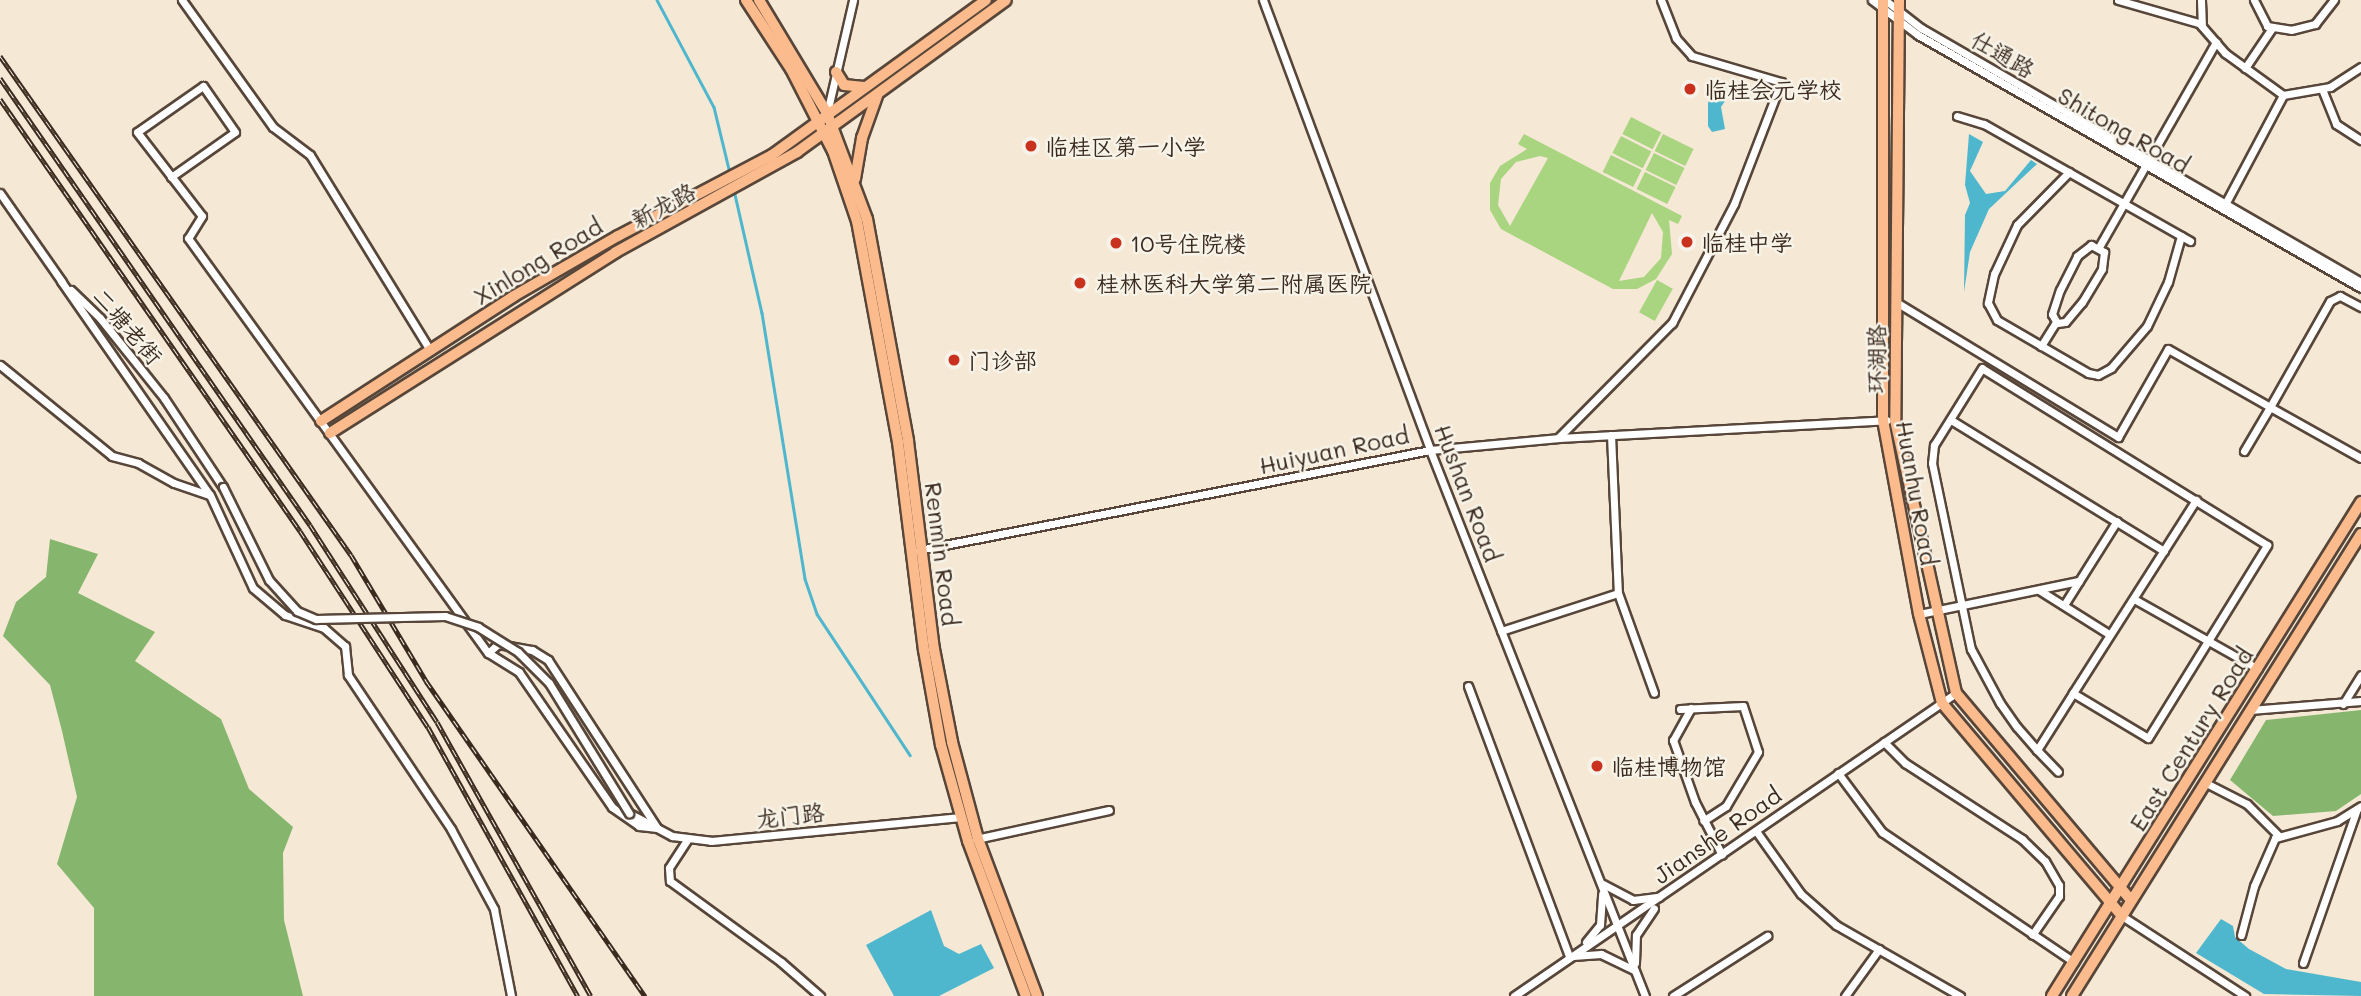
<!DOCTYPE html>
<meta charset="utf-8">
<style>
body{margin:0}
#map{position:relative;width:2361px;height:996px;overflow:hidden;background:#f5e8d5;font-family:Mali,"LXGW WenKai TC",sans-serif}
div>[style]{position:absolute}
[style*='--x']{left:calc(var(--x)*1px);top:calc(var(--y)*1px);width:calc(var(--w)*1px);rotate:calc(var(--a)*1deg)}
.green>*{inset:0;background:#a9d480;transform-origin:0 0}
.forest>*{inset:0;background:#86b66e}
.water>*{inset:0;background:#4fb7cd}
.stream>*{height:2.5px;margin:-1.25px;padding:0 1.25px;transform-origin:1.25px;border-radius:1.25px;background:#4fb7cd}
.roads{filter:drop-shadow(2px 0 #574639) drop-shadow(-2px 0 #574639) drop-shadow(0 2px #574639) drop-shadow(0 -2px #574639)}
.minor>*{height:7px;margin:-3.5px;padding:0 3.5px;transform-origin:3.5px;border-radius:3.5px;background:#fff}
.major>*{height:10px;margin:-5px;padding:0 5px;transform-origin:5px;border-radius:5px;background:#fbbb8d}
.rail>*{height:5px;margin-top:-2.5px;transform-origin:0;background:repeating-linear-gradient(90deg,#f7f3e8 0 8px,#3b2a1e 0 16px);box-sizing:border-box;border-block:2px solid #3b2a1e}
.bridges{filter:drop-shadow(2px 0 #574639) drop-shadow(-2px 0 #574639) drop-shadow(0 2px #574639) drop-shadow(0 -2px #574639)}
.minor-bridge>*{height:7px;margin:-3.5px;padding:0 3.5px;transform-origin:3.5px;border-radius:3.5px;background:#fff}
.dots>*{width:19px;height:19px;translate:-50% -50%;box-sizing:border-box;border:4px solid #f7f3e8;border-radius:50%}
span{translate:-50% -50%;white-space:nowrap;text-align:center;line-height:1.15;-webkit-text-stroke:5px #f7f3e8;paint-order:stroke}
.street-label{font-size:23px;color:#3b2a1e}
.poi-label{font-size:23px;color:#3b2a1e}
.left{translate:0 -50%;text-align:left}
</style>
<div id="map">
<div class="green">
<i style="left:1631px;top:117px;width:34px;height:19px;rotate:27deg"></i>
<i style="clip-path:polygon(evenodd,1524px 134px,1682px 216px,1678px 224px,1669px 220px,1672px 254px,1656px 279px,1637px 289px,1613px 289px,1501px 229px,1490px 210px,1490px 183px,1500px 166px,1527px 149px,1518px 144px,1524px 134px,1540px 156px,1548px 158px,1510px 226px,1498px 205px,1501px 179px,1516px 162px,1540px 156px,1524px 134px,1652px 213px,1663px 232px,1661px 258px,1644px 277px,1619px 281px,1652px 213px)"></i>
<i style="left:1663px;top:134px;width:34px;height:19px;rotate:26deg"></i>
<i style="left:1621px;top:136px;width:34px;height:19px;rotate:27deg"></i>
<i style="left:1654px;top:153px;width:34px;height:19px;rotate:26deg"></i>
<i style="left:1611px;top:155px;width:34px;height:19px;rotate:26deg"></i>
<i style="left:1645px;top:172px;width:34px;height:19px;rotate:26deg"></i>
<i style="left:1657px;top:280px;width:18px;height:37px;rotate:29deg"></i>
</div>
<div class="forest">
<i style="clip-path:polygon(50px 539px,98px 554px,78px 593px,155px 632px,135px 661px,221px 719px,249px 789px,293px 827px,283px 853px,284px 920px,303px 996px,94px 996px,94px 908px,57px 864px,77px 797px,62px 731px,50px 685px,3px 636px,16px 602px,46px 577px)"></i>
<i style="clip-path:polygon(2361px 710px,2361px 794px,2336px 811px,2273px 816px,2230px 780px,2266px 720px)"></i>
</div>
<div class="water">
<i style="clip-path:polygon(1724px 83px,1729px 95px,1721px 107px,1725px 129px,1712px 132px,1708px 126px,1708px 103px,1715px 89px)"></i>
<i style="clip-path:polygon(1969px 134px,1983px 142px,1970px 171px,1986px 194px,2005px 191px,2031px 160px,2037px 164px,1989px 209px,1970px 252px,1964px 292px,1965px 215px,1970px 203px,1965px 185px)"></i>
<i style="clip-path:polygon(931px 910px,944px 946px,959px 954px,981px 944px,994px 968px,939px 996px,894px 996px,866px 945px)"></i>
<i style="clip-path:polygon(2221px 919px,2233px 926px,2235px 937px,2249px 949px,2286px 969px,2361px 982px,2361px 996px,2264px 994px,2196px 953px)"></i>
</div>
<div class="stream">
<i style="--x:657;--y:0;--w:121;--a:62"></i>
<i style="--x:714;--y:107;--w:68;--a:76.4"></i>
<i style="--x:734;--y:190;--w:126;--a:77.2"></i>
<i style="--x:762;--y:313;--w:269;--a:80.8"></i>
<i style="--x:805;--y:579;--w:37;--a:71"></i>
<i style="--x:817;--y:614;--w:169;--a:56.6"></i>
</div>
<div class="roads">
<div class="minor">
<i style="--x:182;--y:0;--w:156;--a:54.4"></i>
<i style="--x:273;--y:127;--w:46;--a:37.1"></i>
<i style="--x:310;--y:155;--w:229;--a:58.4"></i>
<i style="--x:1263;--y:0;--w:480;--a:69.6"></i>
<i style="--x:1430;--y:450;--w:587;--a:68.51"></i>
<i style="--x:1872;--y:0;--w:58;--a:37.3"></i>
<i style="--x:1918;--y:35;--w:510;--a:29.73"></i>
<i style="--x:1885;--y:0;--w:46;--a:37.9"></i>
<i style="--x:1921;--y:28;--w:508;--a:30"></i>
<i style="--x:2118;--y:0;--w:84;--a:15.9"></i>
<i style="--x:2199;--y:23;--w:40;--a:49"></i>
<i style="--x:2225;--y:53;--w:72;--a:35.9"></i>
<i style="--x:2201;--y:0;--w:26;--a:88"></i>
<i style="--x:2254;--y:0;--w:29;--a:63"></i>
<i style="--x:2267;--y:26;--w:24;--a:9"></i>
<i style="--x:2291;--y:30;--w:25;--a:-14"></i>
<i style="--x:2315;--y:24;--w:31;--a:-52"></i>
<i style="--x:2245;--y:68;--w:48;--a:-56"></i>
<i style="--x:2322;--y:89;--w:38;--a:68"></i>
<i style="--x:2336;--y:124;--w:30;--a:33"></i>
<i style="--x:827;--y:113;--w:116;--a:-77"></i>
<i style="--x:1957;--y:116;--w:28;--a:17"></i>
<i style="--x:1984;--y:124;--w:237;--a:29.6"></i>
<i style="--x:2069;--y:172;--w:74;--a:134.5"></i>
<i style="--x:2017;--y:225;--w:54;--a:115.1"></i>
<i style="--x:1994;--y:274;--w:30;--a:102"></i>
<i style="--x:1988;--y:303;--w:19;--a:62"></i>
<i style="--x:1997;--y:320;--w:105;--a:30.2"></i>
<i style="--x:2088;--y:373;--w:10;--a:11"></i>
<i style="--x:2098;--y:375;--w:15;--a:-28"></i>
<i style="--x:2111;--y:368;--w:55;--a:-49.4"></i>
<i style="--x:2147;--y:326;--w:49;--a:-64.5"></i>
<i style="--x:2168;--y:282;--w:48;--a:-74.2"></i>
<i style="--x:171;--y:177;--w:78;--a:-35.1"></i>
<i style="--x:235;--y:132;--w:56;--a:-124.8"></i>
<i style="--x:203;--y:86;--w:80;--a:145.1"></i>
<i style="--x:137;--y:132;--w:106;--a:52.3"></i>
<i style="--x:202;--y:216;--w:26;--a:122"></i>
<i style="--x:188;--y:238;--w:512;--a:54.14"></i>
<i style="--x:0;--y:193;--w:108;--a:55.1"></i>
<i style="--x:2223;--y:208;--w:128;--a:-62"></i>
<i style="--x:2283;--y:95;--w:48;--a:-9.7"></i>
<i style="--x:2330;--y:87;--w:37;--a:-33"></i>
<i style="--x:2091;--y:245;--w:15;--a:28"></i>
<i style="--x:2104;--y:252;--w:17;--a:97"></i>
<i style="--x:2102;--y:269;--w:39;--a:121"></i>
<i style="--x:2082;--y:302;--w:26;--a:130"></i>
<i style="--x:2065;--y:322;--w:8;--a:173"></i>
<i style="--x:2057;--y:323;--w:10;--a:-119"></i>
<i style="--x:2052;--y:314;--w:25;--a:-72"></i>
<i style="--x:2060;--y:290;--w:38;--a:-63"></i>
<i style="--x:2077;--y:256;--w:18;--a:-38"></i>
<i style="--x:2099;--y:247;--w:236;--a:-60.3"></i>
<i style="--x:61;--y:281;--w:261;--a:55.2"></i>
<i style="--x:210;--y:495;--w:102;--a:65.2"></i>
<i style="--x:253;--y:588;--w:42;--a:40.2"></i>
<i style="--x:285;--y:615;--w:41;--a:18.4"></i>
<i style="--x:324;--y:628;--w:28;--a:41"></i>
<i style="--x:345;--y:646;--w:29;--a:84"></i>
<i style="--x:348;--y:675;--w:185;--a:56.2"></i>
<i style="--x:451;--y:829;--w:91;--a:61.7"></i>
<i style="--x:494;--y:909;--w:89;--a:78.9"></i>
<i style="--x:71;--y:290;--w:40;--a:44"></i>
<i style="--x:100;--y:318;--w:102;--a:51.3"></i>
<i style="--x:164;--y:398;--w:107;--a:56.5"></i>
<i style="--x:1896;--y:302;--w:260;--a:31.3"></i>
<i style="--x:2118;--y:437;--w:101;--a:-60.4"></i>
<i style="--x:2168;--y:349;--w:117;--a:29.6"></i>
<i style="--x:2270;--y:407;--w:122;--a:-60.5"></i>
<i style="--x:2330;--y:301;--w:11;--a:-27"></i>
<i style="--x:2340;--y:296;--w:24;--a:28"></i>
<i style="--x:2041;--y:346;--w:28;--a:-58"></i>
<i style="--x:0;--y:365;--w:144;--a:39.1"></i>
<i style="--x:112;--y:456;--w:27;--a:15"></i>
<i style="--x:138;--y:463;--w:41;--a:29.1"></i>
<i style="--x:174;--y:483;--w:37;--a:19"></i>
<i style="--x:1951;--y:420;--w:250;--a:31.6"></i>
<i style="--x:1611;--y:435;--w:158;--a:87.5"></i>
<i style="--x:1618;--y:593;--w:106;--a:70.2"></i>
<i style="--x:1559;--y:437;--w:161;--a:-45.3"></i>
<i style="--x:1672;--y:323;--w:134;--a:-62.5"></i>
<i style="--x:1734;--y:204;--w:131;--a:-68.9"></i>
<i style="--x:1781;--y:82;--w:93;--a:-163.7"></i>
<i style="--x:1692;--y:56;--w:24;--a:-132"></i>
<i style="--x:1676;--y:38;--w:41;--a:-111.5"></i>
<i style="--x:2244;--y:451;--w:51;--a:-59.4"></i>
<i style="--x:2270;--y:407;--w:104;--a:29.3"></i>
<i style="--x:919;--y:550;--w:521;--a:-11.07"></i>
<i style="--x:1430;--y:450;--w:130;--a:-5.3"></i>
<i style="--x:1559;--y:438;--w:328;--a:-3.1"></i>
<i style="--x:2039;--y:590;--w:83;--a:32.2"></i>
<i style="--x:2134;--y:599;--w:142;--a:29.4"></i>
<i style="--x:2064;--y:605;--w:99;--a:-57.8"></i>
<i style="--x:1919;--y:614;--w:163;--a:-11.7"></i>
<i style="--x:1501;--y:631;--w:123;--a:-18"></i>
<i style="--x:498;--y:644;--w:35;--a:10"></i>
<i style="--x:532;--y:650;--w:19;--a:32"></i>
<i style="--x:548;--y:660;--w:200;--a:57"></i>
<i style="--x:657;--y:828;--w:18;--a:-174"></i>
<i style="--x:639;--y:826;--w:33;--a:-145"></i>
<i style="--x:612;--y:807;--w:164;--a:-124.6"></i>
<i style="--x:519;--y:672;--w:36;--a:-148"></i>
<i style="--x:488;--y:653;--w:13;--a:-42"></i>
<i style="--x:1468;--y:686;--w:288;--a:69.5"></i>
<i style="--x:2073;--y:693;--w:229;--a:-57.5"></i>
<i style="--x:2343;--y:704;--w:34;--a:-58"></i>
<i style="--x:1691;--y:708;--w:37;--a:119"></i>
<i style="--x:1673;--y:740;--w:66;--a:70.5"></i>
<i style="--x:1695;--y:802;--w:59;--a:63"></i>
<i style="--x:1680;--y:709;--w:63;--a:-2.7"></i>
<i style="--x:1743;--y:706;--w:48;--a:71.9"></i>
<i style="--x:1758;--y:752;--w:63;--a:120.7"></i>
<i style="--x:1726;--y:806;--w:27;--a:147"></i>
<i style="--x:2250;--y:710;--w:111;--a:-4.6"></i>
<i style="--x:1884;--y:742;--w:30;--a:45"></i>
<i style="--x:1905;--y:763;--w:140;--a:33"></i>
<i style="--x:2022;--y:839;--w:32;--a:44"></i>
<i style="--x:2045;--y:861;--w:28;--a:60"></i>
<i style="--x:2059;--y:885;--w:11;--a:90"></i>
<i style="--x:2059;--y:896;--w:47;--a:124.7"></i>
<i style="--x:2037;--y:750;--w:67;--a:-57.7"></i>
<i style="--x:2073;--y:693;--w:87;--a:31"></i>
<i style="--x:2148;--y:738;--w:227;--a:-58.3"></i>
<i style="--x:2267;--y:545;--w:335;--a:-148.2"></i>
<i style="--x:1982;--y:368;--w:91;--a:121.9"></i>
<i style="--x:1934;--y:445;--w:18;--a:96"></i>
<i style="--x:1932;--y:463;--w:190;--a:78.2"></i>
<i style="--x:1971;--y:649;--w:61;--a:61.8"></i>
<i style="--x:2000;--y:703;--w:29;--a:55"></i>
<i style="--x:2017;--y:727;--w:30;--a:49"></i>
<i style="--x:2037;--y:750;--w:30;--a:46"></i>
<i style="--x:1838;--y:773;--w:74;--a:53.3"></i>
<i style="--x:1882;--y:832;--w:232;--a:34.1"></i>
<i style="--x:2204;--y:782;--w:48;--a:27.1"></i>
<i style="--x:2247;--y:804;--w:44;--a:45"></i>
<i style="--x:629;--y:813;--w:49;--a:28.1"></i>
<i style="--x:672;--y:836;--w:39;--a:7"></i>
<i style="--x:711;--y:841;--w:251;--a:-5.5"></i>
<i style="--x:1756;--y:831;--w:77;--a:54.5"></i>
<i style="--x:1801;--y:894;--w:47;--a:41.5"></i>
<i style="--x:1836;--y:925;--w:143;--a:29.8"></i>
<i style="--x:976;--y:839;--w:136;--a:-12.3"></i>
<i style="--x:687;--y:840;--w:33;--a:123"></i>
<i style="--x:669;--y:868;--w:13;--a:86"></i>
<i style="--x:670;--y:881;--w:137;--a:36.1"></i>
<i style="--x:781;--y:962;--w:52;--a:41.1"></i>
<i style="--x:1603;--y:884;--w:34;--a:28"></i>
<i style="--x:1633;--y:900;--w:26;--a:-7"></i>
<i style="--x:2122;--y:916;--w:147;--a:33"></i>
<i style="--x:2241;--y:935;--w:51;--a:-75.1"></i>
<i style="--x:2254;--y:886;--w:52;--a:-66.4"></i>
<i style="--x:2275;--y:838;--w:64;--a:-15.3"></i>
<i style="--x:2337;--y:821;--w:28;--a:-32"></i>
<i style="--x:1586;--y:942;--w:22;--a:-51"></i>
<i style="--x:1600;--y:925;--w:31;--a:-86"></i>
<i style="--x:1573;--y:956;--w:28;--a:-4"></i>
<i style="--x:1601;--y:954;--w:37;--a:26"></i>
<i style="--x:1635;--y:963;--w:28;--a:-88"></i>
<i style="--x:1636;--y:935;--w:32;--a:-56"></i>
<i style="--x:2303;--y:963;--w:163;--a:-70.7"></i>
<i style="--x:1514;--y:996;--w:536;--a:-34.43"></i>
<i style="--x:1673;--y:996;--w:112;--a:-32.6"></i>
<i style="--x:1845;--y:996;--w:58;--a:-54.1"></i>
</div>
<div class="major">
<i style="--x:746;--y:0;--w:82;--a:56.9"></i>
<i style="--x:791;--y:69;--w:92;--a:62.9"></i>
<i style="--x:833;--y:151;--w:74;--a:71.1"></i>
<i style="--x:857;--y:221;--w:225;--a:79.5"></i>
<i style="--x:898;--y:442;--w:210;--a:82.9"></i>
<i style="--x:924;--y:650;--w:97;--a:79.9"></i>
<i style="--x:941;--y:745;--w:100;--a:74.3"></i>
<i style="--x:968;--y:841;--w:165;--a:69.5"></i>
<i style="--x:759;--y:0;--w:132;--a:59"></i>
<i style="--x:827;--y:113;--w:113;--a:69.3"></i>
<i style="--x:867;--y:219;--w:226;--a:79.5"></i>
<i style="--x:908;--y:441;--w:210;--a:82.9"></i>
<i style="--x:934;--y:649;--w:95;--a:79"></i>
<i style="--x:952;--y:742;--w:100;--a:75"></i>
<i style="--x:978;--y:839;--w:168;--a:69.4"></i>
<i style="--x:1883;--y:0;--w:420;--a:90"></i>
<i style="--x:1883;--y:420;--w:197;--a:79.5"></i>
<i style="--x:1919;--y:614;--w:92;--a:75.5"></i>
<i style="--x:1942;--y:703;--w:279;--a:49.8"></i>
<i style="--x:1899;--y:0;--w:420;--a:90.5"></i>
<i style="--x:1895;--y:420;--w:280;--a:77.4"></i>
<i style="--x:1956;--y:693;--w:270;--a:49.8"></i>
<i style="--x:836;--y:72;--w:15;--a:58"></i>
<i style="--x:844;--y:85;--w:20;--a:6"></i>
<i style="--x:855;--y:179;--w:42;--a:-80.3"></i>
<i style="--x:862;--y:138;--w:45;--a:-70.3"></i>
<i style="--x:321;--y:421;--w:230;--a:-32.9"></i>
<i style="--x:514;--y:296;--w:120;--a:-30"></i>
<i style="--x:618;--y:236;--w:174;--a:-27.7"></i>
<i style="--x:772;--y:155;--w:264;--a:-35.9"></i>
<i style="--x:330;--y:433;--w:338;--a:-32.3"></i>
<i style="--x:616;--y:252;--w:207;--a:-28.9"></i>
<i style="--x:797;--y:152;--w:258;--a:-36"></i>
<i style="--x:2052;--y:996;--w:583;--a:-57.97"></i>
<i style="--x:2072;--y:996;--w:545;--a:-57.97"></i>
</div>
</div>
<div class="rail">
<i style="--x:0;--y:56;--w:610;--a:54.88"></i>
<i style="--x:351;--y:555;--w:147;--a:59.2"></i>
<i style="--x:426;--y:681;--w:384;--a:55.2"></i>
<i style="--x:0;--y:78;--w:544;--a:55.26"></i>
<i style="--x:310;--y:525;--w:234;--a:57.2"></i>
<i style="--x:437;--y:722;--w:314;--a:60.7"></i>
<i style="--x:0;--y:99;--w:526;--a:55.22"></i>
<i style="--x:300;--y:531;--w:234;--a:56.9"></i>
<i style="--x:428;--y:727;--w:308;--a:60.9"></i>
</div>
<div class="bridges">
<div class="minor-bridge">
<i style="--x:223;--y:487;--w:104;--a:63.7"></i>
<i style="--x:269;--y:580;--w:42;--a:47.9"></i>
<i style="--x:297;--y:611;--w:21;--a:23"></i>
<i style="--x:316;--y:619;--w:129;--a:-1.3"></i>
<i style="--x:445;--y:616;--w:35;--a:18"></i>
<i style="--x:478;--y:627;--w:47;--a:32"></i>
<i style="--x:518;--y:652;--w:44;--a:45"></i>
<i style="--x:549;--y:683;--w:153;--a:58.4"></i>
</div>
</div>
<div class="dots">
<i style="left:1690px;top:89px;background:#c8321e"></i>
<i style="left:1031px;top:146px;background:#c8321e"></i>
<i style="left:1687px;top:242px;background:#c8321e"></i>
<i style="left:1116px;top:243px;background:#c8321e"></i>
<i style="left:1080px;top:283px;background:#c8321e"></i>
<i style="left:954px;top:360px;background:#c8321e"></i>
<i style="left:1597px;top:766px;background:#c8321e"></i>
</div>
<div class="street-label">
<span style="left:2003px;top:54px;rotate:30deg">仕通路</span>
<span style="left:2124px;top:130px;rotate:30deg">Shitong Road</span>
<span style="left:663px;top:205px;rotate:-28deg">新龙路</span>
<span style="left:538px;top:261px;rotate:-31deg">Xinlong Road</span>
<span style="left:128px;top:326px;rotate:49deg">二塘老街</span>
<span style="left:1876px;top:359px;rotate:-90deg">环湖路</span>
<span style="left:1334px;top:450px;rotate:-12deg">Huiyuan Road</span>
<span style="left:1468px;top:493px;rotate:69deg">Hushan Road</span>
<span style="left:1917px;top:493px;rotate:80deg">Huanhu Road</span>
<span style="left:942px;top:554px;rotate:83deg">Renmin Road</span>
<span style="left:2191px;top:739px;rotate:-58deg">East Century Road</span>
<span style="left:790px;top:815px;rotate:-6deg">龙门路</span>
<span style="left:1717px;top:835px;rotate:-35deg">Jianshe Road</span>
</div>
<div class="poi-label">
<span class="left" style="left:1704px;top:89px">临桂会元学校</span>
<span class="left" style="left:1045px;top:146px">临桂区第一小学</span>
<span class="left" style="left:1701px;top:242px">临桂中学</span>
<span class="left" style="left:1130px;top:243px">10号住院楼</span>
<span class="left" style="left:1096px;top:283px">桂林医科大学第二附属医院</span>
<span class="left" style="left:968px;top:360px">门诊部</span>
<span class="left" style="left:1611px;top:766px">临桂博物馆</span>
</div>
</div>
